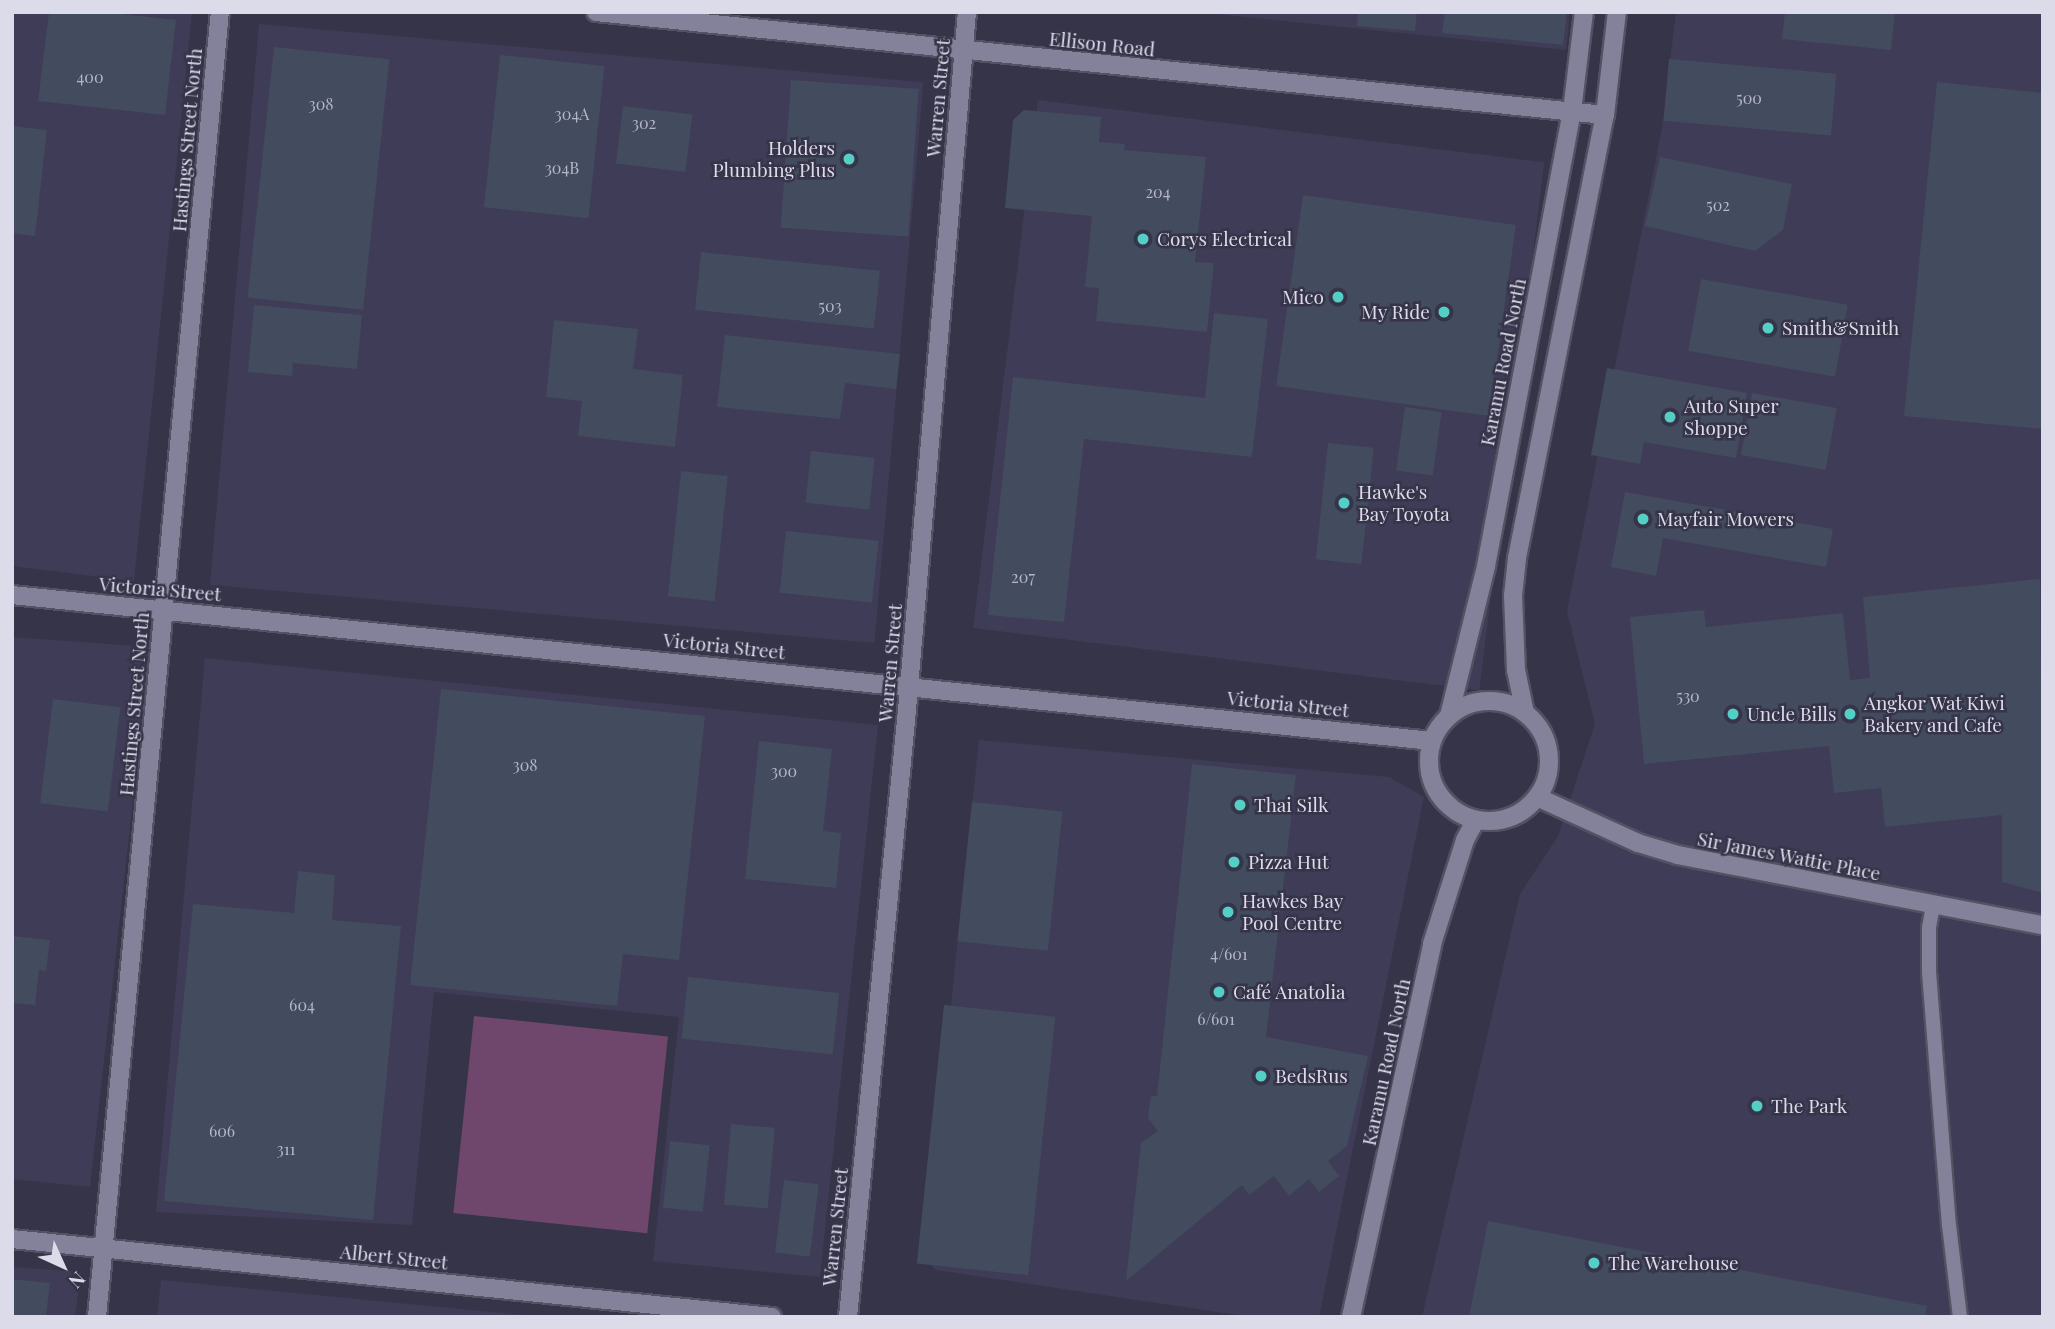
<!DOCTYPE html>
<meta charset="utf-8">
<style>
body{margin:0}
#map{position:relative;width:2055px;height:1329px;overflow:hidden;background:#363449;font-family:"Playfair Display",serif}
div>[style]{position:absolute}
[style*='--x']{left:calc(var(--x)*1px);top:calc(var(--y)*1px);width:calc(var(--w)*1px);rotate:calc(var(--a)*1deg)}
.built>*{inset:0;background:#3f3c57;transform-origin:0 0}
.green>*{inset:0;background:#6f476c;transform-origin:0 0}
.building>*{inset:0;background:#434b5f;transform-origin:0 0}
.roads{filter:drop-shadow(2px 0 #535162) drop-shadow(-2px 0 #535162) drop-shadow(0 2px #535162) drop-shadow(0 -2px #535162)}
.lane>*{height:14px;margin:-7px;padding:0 7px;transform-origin:7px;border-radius:7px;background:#84829a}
.street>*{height:18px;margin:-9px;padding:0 9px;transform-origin:9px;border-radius:9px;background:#84829a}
.secondary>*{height:18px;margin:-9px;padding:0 9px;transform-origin:9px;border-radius:9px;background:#84829a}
.secondary>.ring{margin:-9px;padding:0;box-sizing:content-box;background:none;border:18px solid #84829a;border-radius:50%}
.dots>*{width:19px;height:19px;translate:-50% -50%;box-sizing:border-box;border:4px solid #363449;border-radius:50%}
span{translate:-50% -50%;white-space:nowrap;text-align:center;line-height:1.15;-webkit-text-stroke:5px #363449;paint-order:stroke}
.number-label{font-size:16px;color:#b6b7c6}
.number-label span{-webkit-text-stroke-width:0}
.street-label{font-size:19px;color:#dcdbe9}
.poi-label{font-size:19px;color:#dcdbe9}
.right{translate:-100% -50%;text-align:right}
.left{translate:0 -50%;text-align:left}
.frame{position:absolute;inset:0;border:14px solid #dcdbe9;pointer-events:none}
.north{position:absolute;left:28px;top:1231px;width:70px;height:70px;-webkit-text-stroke:5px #363449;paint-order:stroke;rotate:135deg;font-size:19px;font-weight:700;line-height:28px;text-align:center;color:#dcdbe9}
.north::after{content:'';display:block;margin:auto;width:24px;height:32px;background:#dcdbe9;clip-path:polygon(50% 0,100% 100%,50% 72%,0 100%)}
</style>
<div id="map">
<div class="built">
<i style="clip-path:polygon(12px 12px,192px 12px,134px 581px,12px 566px)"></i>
<i style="clip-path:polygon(1198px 12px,1570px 12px,1566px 50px)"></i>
<i style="clip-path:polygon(1676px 12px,2043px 12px,2043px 1317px,1422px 1317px,1520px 894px,1558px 836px,1595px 724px,1567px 611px,1662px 128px)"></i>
<i style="left:259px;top:24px;width:667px;height:563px;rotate:5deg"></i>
<i style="left:1038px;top:100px;width:510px;height:532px;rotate:7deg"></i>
<i style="clip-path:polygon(12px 637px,150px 647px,90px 1187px,12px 1179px)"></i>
<i style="clip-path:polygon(205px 658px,878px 725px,820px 1277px,653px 1261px,679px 1017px,434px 992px,412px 1225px,156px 1212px)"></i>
<i style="clip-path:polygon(979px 740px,1389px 777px,1424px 797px,1319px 1317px,1251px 1317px,936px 1270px,924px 1259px)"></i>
<i style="clip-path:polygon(12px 1267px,81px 1272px,75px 1317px,12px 1317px)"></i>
<i style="clip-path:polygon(161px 1280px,543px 1317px,157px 1317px)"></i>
</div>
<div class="green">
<i style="left:474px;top:1016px;width:195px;height:198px;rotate:6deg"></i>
</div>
<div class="building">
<i style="clip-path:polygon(49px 12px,105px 12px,176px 20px,165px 115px,38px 101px)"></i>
<i style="clip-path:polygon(1358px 12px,1417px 12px,1415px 31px,1357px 26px)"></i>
<i style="clip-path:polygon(1445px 12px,1567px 12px,1563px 45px,1442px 33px)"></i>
<i style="clip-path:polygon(1785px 12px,1895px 12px,1891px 50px,1782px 39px)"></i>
<i style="left:274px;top:47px;width:116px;height:252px;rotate:6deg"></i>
<i style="left:500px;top:55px;width:105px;height:153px;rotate:6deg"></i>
<i style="left:1669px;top:59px;width:168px;height:62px;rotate:5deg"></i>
<i style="left:791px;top:80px;width:128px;height:148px;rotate:4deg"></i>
<i style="clip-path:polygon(1937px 82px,2043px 93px,2043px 429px,1904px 416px)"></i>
<i style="left:623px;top:106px;width:70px;height:58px;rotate:7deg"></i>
<i style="clip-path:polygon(1024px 110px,1101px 117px,1099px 142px,1125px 144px,1124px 150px,1206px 157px,1195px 262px,1214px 263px,1207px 332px,1096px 321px,1099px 288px,1085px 287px,1092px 216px,1005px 208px,1013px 120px)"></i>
<i style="clip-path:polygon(12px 126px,47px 130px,35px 236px,12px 233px)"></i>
<i style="clip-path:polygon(1660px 157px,1792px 184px,1783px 230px,1755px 251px,1645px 226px)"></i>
<i style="left:1303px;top:195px;width:215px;height:193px;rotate:8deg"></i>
<i style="left:701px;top:252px;width:180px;height:58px;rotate:6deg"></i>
<i style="left:1701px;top:279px;width:149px;height:73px;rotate:10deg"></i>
<i style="clip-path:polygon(254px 305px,362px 315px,357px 369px,293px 363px,292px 376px,248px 372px)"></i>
<i style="clip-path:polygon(1214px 313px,1268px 319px,1252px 457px,1084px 439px,1064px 622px,988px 615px,1013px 377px,1205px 398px)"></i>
<i style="clip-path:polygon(554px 320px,638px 329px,633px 369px,683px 375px,675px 447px,578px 436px,582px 401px,546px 397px)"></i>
<i style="clip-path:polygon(725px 335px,900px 354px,896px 389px,845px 383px,840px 419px,717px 407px)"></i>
<i style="clip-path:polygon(1607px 368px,1747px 393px,1736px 458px,1644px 442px,1640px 464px,1591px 455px)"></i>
<i style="left:1752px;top:393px;width:86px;height:63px;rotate:10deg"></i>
<i style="left:1405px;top:407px;width:37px;height:64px;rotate:8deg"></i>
<i style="left:1328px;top:443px;width:46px;height:117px;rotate:6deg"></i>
<i style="left:811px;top:451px;width:64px;height:52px;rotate:6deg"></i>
<i style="left:681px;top:471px;width:47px;height:126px;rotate:6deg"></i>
<i style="clip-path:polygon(1625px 492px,1833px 529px,1826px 567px,1663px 538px,1656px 576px,1611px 567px)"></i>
<i style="left:786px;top:531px;width:93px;height:62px;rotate:6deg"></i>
<i style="clip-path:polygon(2040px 579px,2043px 893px,2002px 882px,2002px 815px,1885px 827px,1881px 788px,1834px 793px,1829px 746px,1644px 764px,1630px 617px,1704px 610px,1706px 627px,1843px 613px,1850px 680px,1870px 678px,1863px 597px)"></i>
<i style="clip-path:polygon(441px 689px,705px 716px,679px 960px,623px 954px,617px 1006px,410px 985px)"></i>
<i style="left:53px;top:699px;width:68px;height:105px;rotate:7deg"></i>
<i style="clip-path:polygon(759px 741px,832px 749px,823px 831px,841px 833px,836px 888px,745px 879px)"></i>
<i style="clip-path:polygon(1192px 764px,1296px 775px,1266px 1037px,1368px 1056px,1347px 1146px,1328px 1161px,1339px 1176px,1319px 1192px,1309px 1179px,1289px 1196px,1274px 1176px,1249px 1195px,1242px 1185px,1126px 1281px,1141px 1143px,1158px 1131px,1148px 1118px,1151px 1096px,1157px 1096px)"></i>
<i style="left:972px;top:802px;width:91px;height:140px;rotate:6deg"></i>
<i style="clip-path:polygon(298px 871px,335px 875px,332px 920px,401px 926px,373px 1220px,164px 1201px,193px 904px,294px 913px)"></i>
<i style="clip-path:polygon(12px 936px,50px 940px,46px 971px,39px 970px,35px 1005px,12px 1003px)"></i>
<i style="left:688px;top:977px;width:152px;height:62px;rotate:6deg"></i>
<i style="left:944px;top:1005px;width:112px;height:260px;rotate:6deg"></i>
<i style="left:731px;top:1124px;width:44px;height:81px;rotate:5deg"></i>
<i style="left:670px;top:1141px;width:40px;height:67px;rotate:6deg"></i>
<i style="left:784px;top:1180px;width:35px;height:73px;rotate:7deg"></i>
<i style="clip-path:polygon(1488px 1221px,1927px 1306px,1925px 1317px,1469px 1317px)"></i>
<i style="clip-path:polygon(12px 1279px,50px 1283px,46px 1317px,12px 1317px)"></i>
</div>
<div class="roads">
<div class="lane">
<i style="--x:1933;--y:905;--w:23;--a:100"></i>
<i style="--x:1929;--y:928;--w:44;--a:90"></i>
<i style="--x:1929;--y:972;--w:254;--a:85.5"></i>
<i style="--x:1949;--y:1225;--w:93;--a:83.2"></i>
</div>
<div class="street">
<i style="--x:596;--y:12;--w:1014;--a:5.83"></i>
<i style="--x:12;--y:595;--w:1426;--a:5.87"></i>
<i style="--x:1537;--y:797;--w:111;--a:24.5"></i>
<i style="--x:1638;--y:843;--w:42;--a:16.7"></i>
<i style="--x:1678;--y:855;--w:372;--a:10.9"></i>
<i style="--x:12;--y:1239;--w:764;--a:5.86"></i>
<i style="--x:97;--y:1317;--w:1311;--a:-84.62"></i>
<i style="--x:848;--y:1317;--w:610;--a:-84.45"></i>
<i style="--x:907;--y:710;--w:701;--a:-85.09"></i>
</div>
<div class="secondary">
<i class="ring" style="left:1429px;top:701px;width:102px;height:102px"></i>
<i style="--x:1525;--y:713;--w:44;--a:-101.8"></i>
<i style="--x:1516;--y:670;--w:74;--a:-92.3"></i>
<i style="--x:1513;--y:596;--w:38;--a:-84"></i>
<i style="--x:1517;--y:558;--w:452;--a:-78.8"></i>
<i style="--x:1605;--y:115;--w:104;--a:-83.4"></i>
<i style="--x:1449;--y:716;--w:154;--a:-76.1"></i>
<i style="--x:1486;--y:566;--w:463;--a:-79.3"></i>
<i style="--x:1572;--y:111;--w:100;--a:-83.1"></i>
<i style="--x:1351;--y:1317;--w:382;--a:-77.7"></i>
<i style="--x:1432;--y:944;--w:109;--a:-72.4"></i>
<i style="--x:1465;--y:840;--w:21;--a:-62"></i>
</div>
</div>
<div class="dots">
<i style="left:849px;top:159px;background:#55cec6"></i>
<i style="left:1143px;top:239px;background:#55cec6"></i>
<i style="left:1338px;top:297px;background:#55cec6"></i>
<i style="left:1444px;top:312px;background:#55cec6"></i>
<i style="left:1768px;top:328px;background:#55cec6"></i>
<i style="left:1670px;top:417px;background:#55cec6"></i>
<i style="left:1344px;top:503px;background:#55cec6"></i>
<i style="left:1643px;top:519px;background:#55cec6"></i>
<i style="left:1733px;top:714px;background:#55cec6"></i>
<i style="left:1850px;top:714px;background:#55cec6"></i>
<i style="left:1240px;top:805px;background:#55cec6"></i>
<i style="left:1234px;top:862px;background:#55cec6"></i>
<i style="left:1228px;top:912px;background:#55cec6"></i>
<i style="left:1219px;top:992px;background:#55cec6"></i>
<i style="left:1261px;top:1076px;background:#55cec6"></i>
<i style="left:1757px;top:1106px;background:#55cec6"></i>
<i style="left:1594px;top:1263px;background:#55cec6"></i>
</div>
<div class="number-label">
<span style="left:90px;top:77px">400</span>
<span style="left:1749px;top:98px">500</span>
<span style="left:321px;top:104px">308</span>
<span style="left:572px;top:114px">304A</span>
<span style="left:644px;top:123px">302</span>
<span style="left:562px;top:168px">304B</span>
<span style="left:1158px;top:192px">204</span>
<span style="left:1718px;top:205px">502</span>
<span style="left:830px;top:306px">503</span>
<span style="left:1023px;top:577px">207</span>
<span style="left:1688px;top:696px">530</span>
<span style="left:525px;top:765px">308</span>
<span style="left:784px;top:771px">300</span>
<span style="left:1229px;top:954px">4/601</span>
<span style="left:302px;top:1005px">604</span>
<span style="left:1216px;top:1019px">6/601</span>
<span style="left:222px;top:1131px">606</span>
<span style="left:286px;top:1149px">311</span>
</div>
<div class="street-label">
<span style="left:1102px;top:44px;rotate:6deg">Ellison Road</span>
<span style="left:938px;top:98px;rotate:-85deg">Warren Street</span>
<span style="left:187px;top:140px;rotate:-85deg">Hastings Street North</span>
<span style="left:1503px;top:362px;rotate:-79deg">Karamu Road North</span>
<span style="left:160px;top:589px;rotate:5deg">Victoria Street</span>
<span style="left:724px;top:646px;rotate:6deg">Victoria Street</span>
<span style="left:890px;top:663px;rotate:-85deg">Warren Street</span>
<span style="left:134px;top:704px;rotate:-85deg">Hastings Street North</span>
<span style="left:1288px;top:704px;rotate:6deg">Victoria Street</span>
<span style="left:1789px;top:856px;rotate:11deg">Sir James Wattie Place</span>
<span style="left:1386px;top:1062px;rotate:-78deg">Karamu Road North</span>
<span style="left:835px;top:1227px;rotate:-84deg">Warren Street</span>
<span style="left:394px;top:1257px;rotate:6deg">Albert Street</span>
</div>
<div class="poi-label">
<span class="right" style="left:835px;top:159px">Holders<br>Plumbing Plus</span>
<span class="left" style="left:1157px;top:239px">Corys Electrical</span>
<span class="right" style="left:1324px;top:297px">Mico</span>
<span class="right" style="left:1430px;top:312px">My Ride</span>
<span class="left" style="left:1782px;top:328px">Smith&amp;Smith</span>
<span class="left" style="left:1684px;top:417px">Auto Super<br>Shoppe</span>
<span class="left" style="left:1358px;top:503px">Hawke's<br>Bay Toyota</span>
<span class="left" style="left:1657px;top:519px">Mayfair Mowers</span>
<span class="left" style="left:1864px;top:714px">Angkor Wat Kiwi<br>Bakery and Cafe</span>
<span class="left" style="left:1747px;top:714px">Uncle Bills</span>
<span class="left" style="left:1254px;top:805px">Thai Silk</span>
<span class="left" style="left:1248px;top:862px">Pizza Hut</span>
<span class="left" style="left:1242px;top:912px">Hawkes Bay<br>Pool Centre</span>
<span class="left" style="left:1233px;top:992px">Café Anatolia</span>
<span class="left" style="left:1275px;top:1076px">BedsRus</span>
<span class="left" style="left:1771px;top:1106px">The Park</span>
<span class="left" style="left:1608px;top:1263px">The Warehouse</span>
</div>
<div class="frame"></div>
<div class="north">N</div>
</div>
